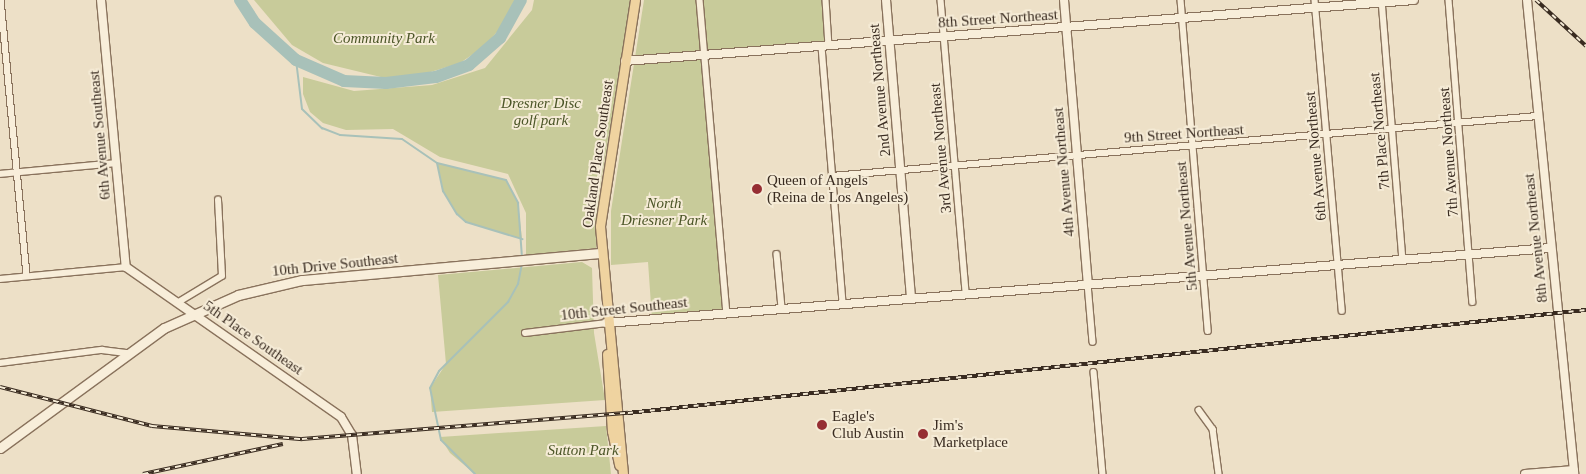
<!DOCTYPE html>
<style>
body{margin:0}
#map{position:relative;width:1586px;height:474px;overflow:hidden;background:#ede0c7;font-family:Georgia,serif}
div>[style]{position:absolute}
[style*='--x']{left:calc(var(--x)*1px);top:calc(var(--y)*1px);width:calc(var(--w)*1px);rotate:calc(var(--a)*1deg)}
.green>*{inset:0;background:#c8cb9a}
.stream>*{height:2px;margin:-1px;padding:0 1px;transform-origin:1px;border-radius:1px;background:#a8c1b9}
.river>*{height:12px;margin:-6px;padding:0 6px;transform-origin:6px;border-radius:6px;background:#a8c1b9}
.roads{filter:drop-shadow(1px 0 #89725c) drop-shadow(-1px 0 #89725c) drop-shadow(0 1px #89725c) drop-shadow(0 -1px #89725c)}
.minor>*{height:5.5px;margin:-2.75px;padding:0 2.75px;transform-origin:2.75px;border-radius:2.75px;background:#f8eeda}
.tertiary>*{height:8px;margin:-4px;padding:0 4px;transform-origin:4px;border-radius:4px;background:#f8eeda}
.secondary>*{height:9px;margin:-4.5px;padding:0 4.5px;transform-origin:4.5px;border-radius:4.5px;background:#f8eeda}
.primary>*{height:9px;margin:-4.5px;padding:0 4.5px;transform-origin:4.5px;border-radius:4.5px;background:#efd3a0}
.rail>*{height:4px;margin-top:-2px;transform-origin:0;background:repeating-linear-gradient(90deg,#f5ebd6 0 5.5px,#392b20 0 11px);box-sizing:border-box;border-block:1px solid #392b20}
.dots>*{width:14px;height:14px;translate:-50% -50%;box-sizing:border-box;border:2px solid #f5ebd6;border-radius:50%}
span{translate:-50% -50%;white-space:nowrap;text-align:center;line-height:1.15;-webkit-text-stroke:4px #f5ebd6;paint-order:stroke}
.street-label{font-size:15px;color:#392b20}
.park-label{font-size:15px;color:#4b5527;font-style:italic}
.poi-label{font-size:15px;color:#392b20}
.left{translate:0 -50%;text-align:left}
</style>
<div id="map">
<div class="green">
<i style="clip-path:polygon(254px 0,515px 0,502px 26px,485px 46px,460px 63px,424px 74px,385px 78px,323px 63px,292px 45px)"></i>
<i style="clip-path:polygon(534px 0,631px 0,599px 194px,596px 248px,526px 255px,526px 213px,508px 174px,440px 157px,393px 129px,346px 130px,323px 123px,310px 112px,303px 94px,303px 77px,354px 91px,432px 85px,485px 68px,532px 10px)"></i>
<i style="clip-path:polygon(644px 0,826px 0,829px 46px,705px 56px,727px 313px,652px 319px,648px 262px,611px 265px,611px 211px)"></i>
<i style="clip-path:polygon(437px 163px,506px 180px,518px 203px,522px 239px,466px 222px,457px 214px,443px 191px)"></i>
<i style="clip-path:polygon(582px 262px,592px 268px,594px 333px,605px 400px,432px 412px,430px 388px,446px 364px,438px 275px)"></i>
<i style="clip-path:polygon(606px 426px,611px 474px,475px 474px,450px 453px,440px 437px)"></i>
</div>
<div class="stream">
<i style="--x:296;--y:60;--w:49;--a:83"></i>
<i style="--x:302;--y:109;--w:28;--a:44"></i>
<i style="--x:322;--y:128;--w:19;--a:21"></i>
<i style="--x:340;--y:135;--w:62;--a:3.7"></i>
<i style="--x:402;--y:139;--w:42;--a:34.4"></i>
<i style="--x:437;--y:163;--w:71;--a:13.8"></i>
<i style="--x:506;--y:180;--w:26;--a:62"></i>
<i style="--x:518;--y:203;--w:54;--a:85.8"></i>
<i style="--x:437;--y:163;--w:29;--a:78"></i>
<i style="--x:443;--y:191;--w:27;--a:59"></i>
<i style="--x:457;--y:214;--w:12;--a:42"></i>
<i style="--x:466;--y:222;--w:59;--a:16.9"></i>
<i style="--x:475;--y:474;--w:48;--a:-135"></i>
<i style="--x:441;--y:440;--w:53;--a:-101.9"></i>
<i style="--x:430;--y:388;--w:19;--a:-62"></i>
<i style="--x:439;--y:371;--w:98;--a:-45"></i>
<i style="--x:508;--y:302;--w:21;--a:-61"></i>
<i style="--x:518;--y:284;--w:20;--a:-79"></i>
</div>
<div class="river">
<i style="--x:240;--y:0;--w:27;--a:57"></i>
<i style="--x:255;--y:23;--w:55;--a:42.1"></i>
<i style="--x:296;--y:60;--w:52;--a:23.6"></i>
<i style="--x:344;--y:81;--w:42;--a:2.7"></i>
<i style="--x:386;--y:83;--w:50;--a:-6.8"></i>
<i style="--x:436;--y:77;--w:35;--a:-20"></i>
<i style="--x:469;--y:65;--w:41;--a:-41.1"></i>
<i style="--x:500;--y:38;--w:43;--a:-61.1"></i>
</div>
<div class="roads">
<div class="minor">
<i style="--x:1;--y:0;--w:277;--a:84.6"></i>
<i style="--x:700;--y:0;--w:314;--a:85.1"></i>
<i style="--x:826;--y:0;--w:46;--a:86.3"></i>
<i style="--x:941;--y:0;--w:294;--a:85.1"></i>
<i style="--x:1181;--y:0;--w:332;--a:85.3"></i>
<i style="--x:1315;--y:0;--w:312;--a:85"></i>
<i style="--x:1382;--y:0;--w:260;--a:85.4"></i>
<i style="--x:1449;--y:0;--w:303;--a:85.5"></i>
<i style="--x:822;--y:47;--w:257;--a:85.3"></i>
<i style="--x:0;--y:174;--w:117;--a:-5.4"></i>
<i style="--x:832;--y:176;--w:709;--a:-4.86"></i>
<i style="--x:777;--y:254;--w:54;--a:84.7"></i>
<i style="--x:0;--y:279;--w:127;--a:-5.4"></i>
<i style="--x:1088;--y:284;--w:58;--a:85.1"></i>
<i style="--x:177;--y:303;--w:52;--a:-31"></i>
<i style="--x:222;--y:276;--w:76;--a:-93"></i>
<i style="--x:525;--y:333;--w:82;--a:-7"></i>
<i style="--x:0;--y:363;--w:103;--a:-7.3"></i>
<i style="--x:102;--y:350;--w:26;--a:7"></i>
<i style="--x:1094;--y:372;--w:102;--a:85"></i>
<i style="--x:1199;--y:410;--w:24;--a:54"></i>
<i style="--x:1213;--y:429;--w:45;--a:82.4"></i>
</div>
<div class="tertiary">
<i style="--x:101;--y:0;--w:268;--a:84.7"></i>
<i style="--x:126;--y:267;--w:262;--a:34.9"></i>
<i style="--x:341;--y:417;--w:21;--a:59"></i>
<i style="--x:352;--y:435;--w:39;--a:83"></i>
<i style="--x:886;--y:0;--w:299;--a:85.2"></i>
<i style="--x:1064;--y:0;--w:285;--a:85.2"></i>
<i style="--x:1527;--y:0;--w:476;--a:84.3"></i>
<i style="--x:625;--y:61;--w:791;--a:-4.42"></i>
<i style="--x:606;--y:323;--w:948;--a:-4.54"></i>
<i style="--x:1525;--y:474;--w:49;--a:-4.7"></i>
</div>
<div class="secondary">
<i style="--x:0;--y:448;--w:203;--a:-36.2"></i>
<i style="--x:164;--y:328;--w:81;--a:-24"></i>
<i style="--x:238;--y:295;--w:66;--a:-13.2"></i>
<i style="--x:302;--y:280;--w:300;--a:-5.2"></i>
</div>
<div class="primary">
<i style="--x:607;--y:354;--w:77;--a:86.3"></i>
<i style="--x:612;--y:431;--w:35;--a:78"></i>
<i style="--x:623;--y:474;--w:249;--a:-95.3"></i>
<i style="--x:600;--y:226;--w:229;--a:-81.2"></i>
</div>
</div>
<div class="rail">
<i style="--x:1536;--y:0;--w:68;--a:42.6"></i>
<i style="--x:0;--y:387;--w:157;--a:14.4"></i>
<i style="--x:152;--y:426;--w:151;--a:5"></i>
<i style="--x:302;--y:439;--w:327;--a:-4.6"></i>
<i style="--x:628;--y:413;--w:964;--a:-6.14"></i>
<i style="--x:143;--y:474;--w:143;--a:-12.1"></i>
</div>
<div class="dots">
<i style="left:757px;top:189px;background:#962e33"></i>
<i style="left:822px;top:425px;background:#962e33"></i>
<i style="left:923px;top:434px;background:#962e33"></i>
</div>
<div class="street-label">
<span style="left:998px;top:19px;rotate:-4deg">8th Street Northeast</span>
<span style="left:880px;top:90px;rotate:-95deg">2nd Avenue Northeast</span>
<span style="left:1380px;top:131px;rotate:-95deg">7th Place Northeast</span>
<span style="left:1184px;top:134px;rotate:-4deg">9th Street Northeast</span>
<span style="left:100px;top:135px;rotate:-95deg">6th Avenue Southeast</span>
<span style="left:941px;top:148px;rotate:-95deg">3rd Avenue Northeast</span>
<span style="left:1449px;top:152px;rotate:-94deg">7th Avenue Northeast</span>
<span style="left:598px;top:154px;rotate:-82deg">Oakland Place Southeast</span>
<span style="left:1316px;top:156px;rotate:-95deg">6th Avenue Northeast</span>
<span style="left:1064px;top:172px;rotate:-95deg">4th Avenue Northeast</span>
<span style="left:1187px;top:226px;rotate:-95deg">5th Avenue Northeast</span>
<span style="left:1536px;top:238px;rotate:-96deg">8th Avenue Northeast</span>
<span style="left:335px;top:265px;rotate:-6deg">10th Drive Southeast</span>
<span style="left:624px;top:309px;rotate:-6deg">10th Street Southeast</span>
<span style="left:253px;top:338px;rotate:35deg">5th Place Southeast</span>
</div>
<div class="park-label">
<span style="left:384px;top:39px">Community Park</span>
<span style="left:541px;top:112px">Dresner Disc<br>golf park</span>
<span style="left:664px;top:212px">North<br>Driesner Park</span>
<span style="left:583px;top:451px">Sutton Park</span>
</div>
<div class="poi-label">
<span class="left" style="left:767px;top:189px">Queen of Angels<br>(Reina de Los Angeles)</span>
<span class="left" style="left:832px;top:425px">Eagle's<br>Club Austin</span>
<span class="left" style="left:933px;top:434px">Jim's<br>Marketplace</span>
</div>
</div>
